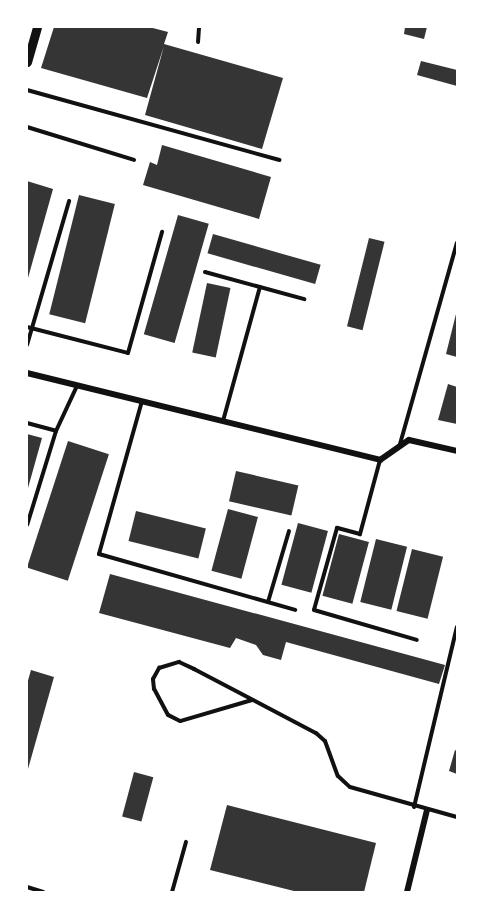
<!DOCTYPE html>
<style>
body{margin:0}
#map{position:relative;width:484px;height:919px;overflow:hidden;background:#fff;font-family:"Public Sans",sans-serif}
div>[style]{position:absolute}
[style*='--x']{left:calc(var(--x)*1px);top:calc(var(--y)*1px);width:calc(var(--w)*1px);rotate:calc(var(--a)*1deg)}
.building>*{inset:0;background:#353535;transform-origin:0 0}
.service>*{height:4px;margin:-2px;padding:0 2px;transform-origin:2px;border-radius:2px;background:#111}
.minor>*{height:6px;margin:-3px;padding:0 3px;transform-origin:3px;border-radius:3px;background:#111}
.tertiary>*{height:9px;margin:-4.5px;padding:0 4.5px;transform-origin:4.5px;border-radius:4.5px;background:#111}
span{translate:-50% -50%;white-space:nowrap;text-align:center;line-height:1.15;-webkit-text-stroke:6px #fff;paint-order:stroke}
.frame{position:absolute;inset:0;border:28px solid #fff;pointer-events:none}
</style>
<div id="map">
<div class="building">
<i style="clip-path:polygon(54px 27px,149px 27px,168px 32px,164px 44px,283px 78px,262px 149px,145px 115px,164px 46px,147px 98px,41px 68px)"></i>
<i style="clip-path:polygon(405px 27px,427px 27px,424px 39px,404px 34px)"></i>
<i style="clip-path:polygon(421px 61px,457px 70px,457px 86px,417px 75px)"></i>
<i style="clip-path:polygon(162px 145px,271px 177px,259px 219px,143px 185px,150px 162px,157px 165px)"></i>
<i style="clip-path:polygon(27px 181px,53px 189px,28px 278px,27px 278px)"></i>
<i style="left:79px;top:195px;width:37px;height:123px;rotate:14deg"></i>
<i style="left:178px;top:215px;width:32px;height:124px;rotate:16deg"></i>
<i style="left:213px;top:234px;width:112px;height:20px;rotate:16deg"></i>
<i style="left:369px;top:238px;width:16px;height:91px;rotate:14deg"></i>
<i style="left:207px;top:283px;width:24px;height:71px;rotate:12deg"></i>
<i style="clip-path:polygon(456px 314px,457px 314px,457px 357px,446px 354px)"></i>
<i style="clip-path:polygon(448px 384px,457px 387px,457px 424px,438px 420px)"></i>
<i style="clip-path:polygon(27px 434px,42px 438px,28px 488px,27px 488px)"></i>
<i style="left:68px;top:441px;width:43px;height:133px;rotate:18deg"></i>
<i style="left:236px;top:471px;width:64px;height:31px;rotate:13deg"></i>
<i style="left:228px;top:509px;width:31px;height:64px;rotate:15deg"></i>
<i style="left:136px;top:511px;width:72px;height:31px;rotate:14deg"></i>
<i style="left:298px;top:523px;width:31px;height:64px;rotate:15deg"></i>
<i style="left:339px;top:534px;width:31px;height:64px;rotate:15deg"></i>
<i style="left:376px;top:539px;width:32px;height:65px;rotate:14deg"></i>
<i style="left:412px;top:549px;width:32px;height:64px;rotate:14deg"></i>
<i style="clip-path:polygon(110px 574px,445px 665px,439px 684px,286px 642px,281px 660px,263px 655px,256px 645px,236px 638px,230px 648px,99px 613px)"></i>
<i style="clip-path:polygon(31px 670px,54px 677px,28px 769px,27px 684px)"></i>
<i style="clip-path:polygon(455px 750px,457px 751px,457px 774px,449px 771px)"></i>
<i style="left:134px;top:772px;width:20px;height:46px;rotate:15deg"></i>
<i style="clip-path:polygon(227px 805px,376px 843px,364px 892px,298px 892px,210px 870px)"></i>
</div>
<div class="service">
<i style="--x:198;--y:42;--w:15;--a:-86"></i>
<i style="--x:27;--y:90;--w:262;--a:15.5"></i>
<i style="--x:27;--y:127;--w:112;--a:17.1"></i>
<i style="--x:205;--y:272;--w:103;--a:15.3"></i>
<i style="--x:27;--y:327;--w:104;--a:14.4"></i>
<i style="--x:128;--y:353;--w:126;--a:-74.3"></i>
<i style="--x:27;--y:345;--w:150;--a:-73.7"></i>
<i style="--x:142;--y:401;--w:159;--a:105.7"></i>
<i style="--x:99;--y:554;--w:204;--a:15.9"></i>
<i style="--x:223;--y:421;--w:139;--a:-74.6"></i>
<i style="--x:27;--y:423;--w:30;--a:15"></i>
<i style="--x:56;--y:431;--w:98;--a:107.1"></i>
<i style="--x:56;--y:431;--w:50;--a:-65"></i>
<i style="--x:400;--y:444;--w:209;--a:-74.2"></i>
<i style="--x:380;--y:460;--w:77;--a:105.1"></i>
<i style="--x:360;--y:534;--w:24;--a:-165"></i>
<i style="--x:337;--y:528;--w:85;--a:105.7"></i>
<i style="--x:314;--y:610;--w:107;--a:16.2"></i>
<i style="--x:268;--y:602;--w:74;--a:-73.5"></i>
<i style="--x:252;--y:700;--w:75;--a:163.7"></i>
<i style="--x:180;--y:721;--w:13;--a:-153"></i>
<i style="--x:168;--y:715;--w:30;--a:-118"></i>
<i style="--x:154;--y:689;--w:10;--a:-96"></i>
<i style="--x:153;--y:679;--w:13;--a:-61"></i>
<i style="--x:159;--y:668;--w:21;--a:-17"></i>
<i style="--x:179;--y:662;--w:17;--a:25"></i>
<i style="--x:194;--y:669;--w:138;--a:27.7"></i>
<i style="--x:316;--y:733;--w:12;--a:42"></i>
<i style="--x:325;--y:741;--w:37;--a:70"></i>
<i style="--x:338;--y:776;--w:16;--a:43"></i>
<i style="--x:350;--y:787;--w:111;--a:15.7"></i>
<i style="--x:414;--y:807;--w:185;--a:-76.6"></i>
<i style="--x:27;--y:887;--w:17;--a:17"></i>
<i style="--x:172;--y:892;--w:52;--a:-74.4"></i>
</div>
<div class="minor">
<i style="--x:27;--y:373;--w:364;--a:13.8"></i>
<i style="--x:380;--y:460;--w:35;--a:-35"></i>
<i style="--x:409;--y:440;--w:49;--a:12.9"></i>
<i style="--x:407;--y:892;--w:84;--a:-76.3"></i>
</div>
<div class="tertiary">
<i style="--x:27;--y:62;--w:36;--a:-74"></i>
</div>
<div class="frame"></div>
</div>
